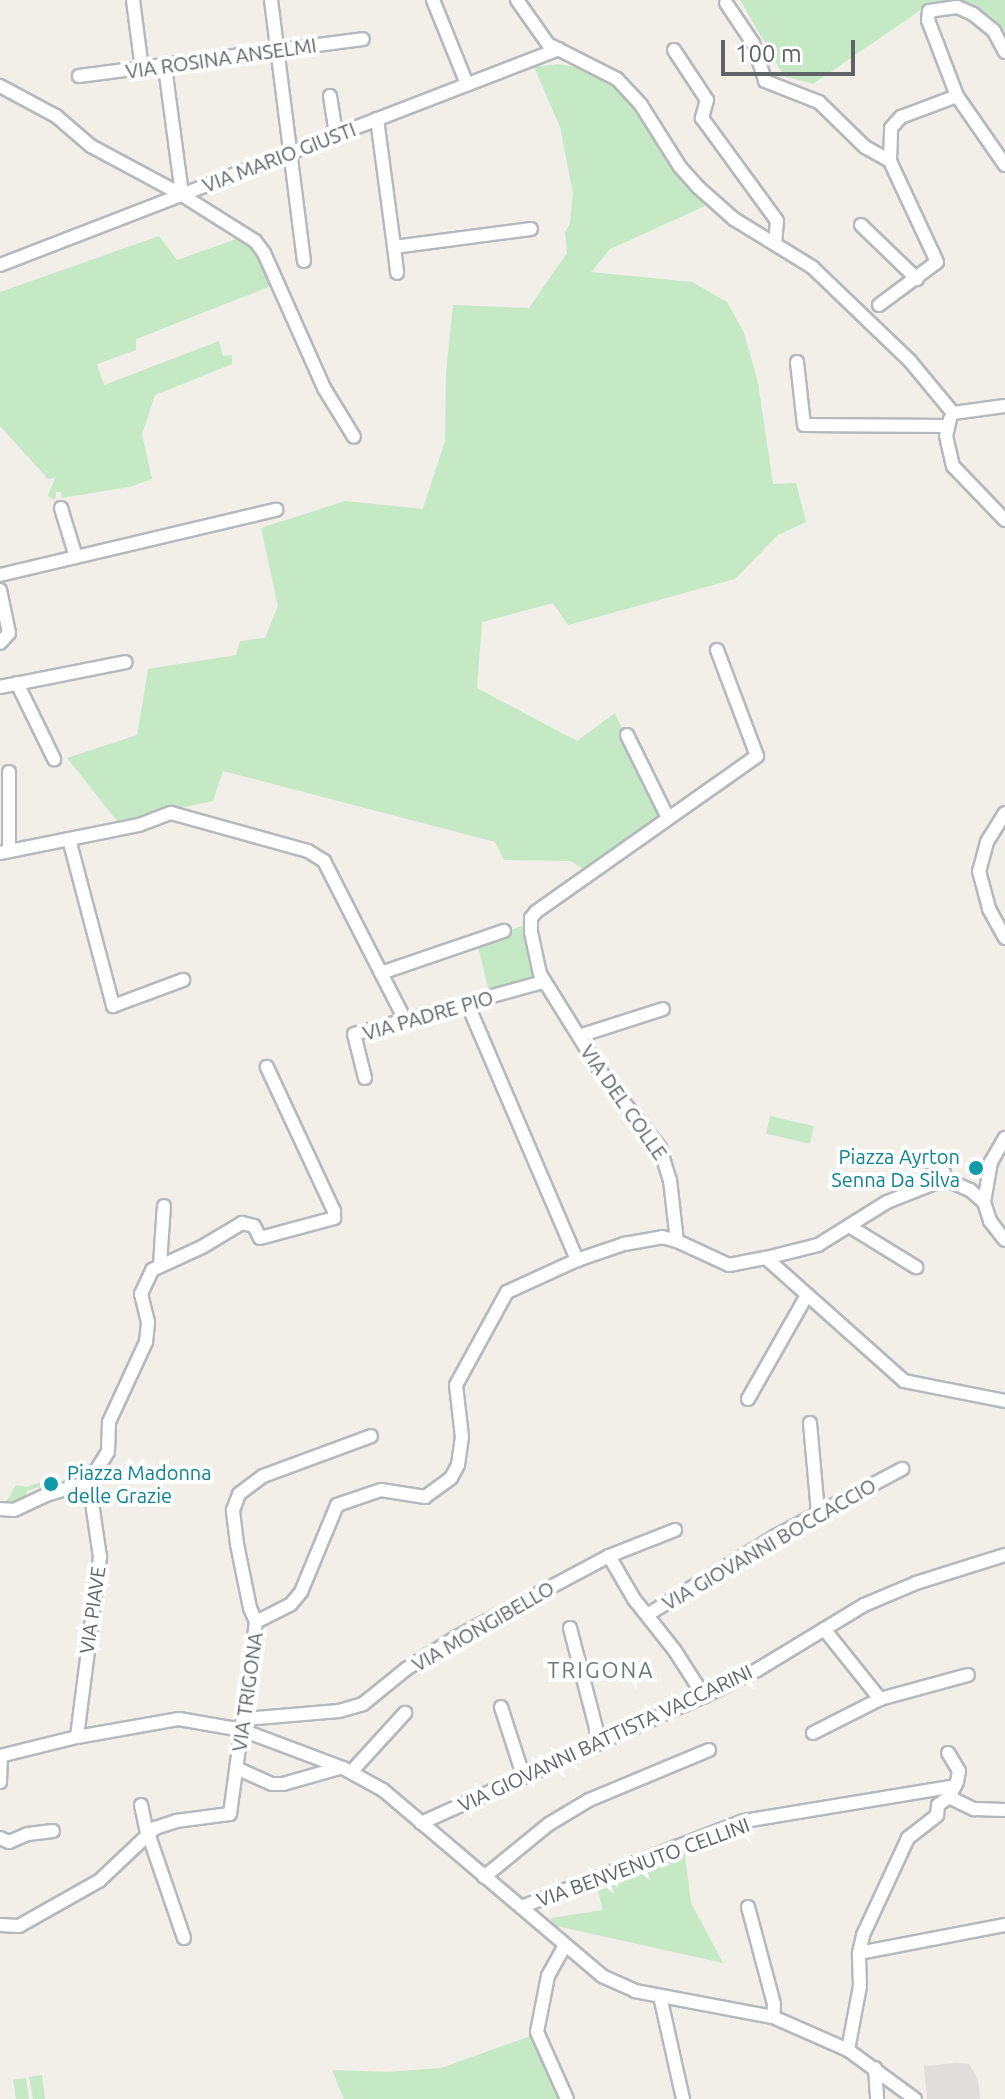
<!DOCTYPE html>
<style>
body{margin:0}
#map{position:relative;width:1005px;height:2099px;overflow:hidden;background:#f1efe8;font-family:Ubuntu,sans-serif}
div>[style]{position:absolute}
[style*='--x']{left:calc(var(--x)*1px);top:calc(var(--y)*1px);width:calc(var(--w)*1px);rotate:calc(var(--a)*1deg)}
.industrial>*{inset:0;background:#e0deda}
.green>*{inset:0;background:#c5e8c5;transform-origin:0 0}
.roads{filter:drop-shadow(2px 0 #b5b8bc) drop-shadow(-2px 0 #b5b8bc) drop-shadow(0 2px #b5b8bc) drop-shadow(0 -2px #b5b8bc)}
.minor>*{height:12px;margin:-6px;padding:0 6px;transform-origin:6px;border-radius:6px;background:#fff}
.dots>*{width:22px;height:22px;translate:-50% -50%;box-sizing:border-box;border:4px solid #fff;border-radius:50%}
span{translate:-50% -50%;white-space:nowrap;text-align:center;line-height:1.15;-webkit-text-stroke:8px #fff;paint-order:stroke}
.street-label{font-size:20px;color:#5f6368}
.culture-label{font-size:20px;color:#0d838f}
.right{translate:-100% -50%;text-align:right}
.left{translate:0 -50%;text-align:left}
.neighbourhood-label{font-size:22px;color:#70757a;letter-spacing:2px}
.scale{position:absolute;left:721px;top:40px;width:134px;height:36px;box-sizing:border-box;border:4px solid #5f6368;border-top:0;padding-left:10px;font-size:24px;line-height:28px;white-space:nowrap;color:#5f6368;-webkit-text-stroke:6px #fff;paint-order:stroke}
</style>
<div id="map">
<div class="industrial">
<i style="clip-path:polygon(956px 2063px,969px 2064px,978px 2080px,980px 2099px,927px 2099px,924px 2066px)"></i>
</div>
<div class="green">
<i style="clip-path:polygon(740px 0,1005px 0,1005px 44px,988px 19px,928px 5px,813px 84px,784px 76px)"></i>
<i style="clip-path:polygon(557px 64px,575px 67px,607px 81px,622px 94px,654px 133px,680px 177px,705px 206px,610px 249px,591px 272px,692px 282px,727px 302px,744px 333px,758px 383px,773px 484px,796px 483px,806px 522px,778px 535px,735px 579px,568px 625px,553px 603px,482px 622px,477px 688px,577px 741px,615px 713px,661px 817px,586px 870px,570px 861px,504px 860px,495px 842px,223px 771px,213px 801px,117px 821px,67px 758px,137px 735px,148px 669px,236px 655px,240px 641px,265px 638px,278px 606px,261px 528px,345px 501px,423px 509px,445px 441px,446px 372px,453px 305px,529px 308px,567px 253px,565px 232px,570px 224px,573px 193px,560px 127px,534px 67px)"></i>
<i style="clip-path:polygon(159px 236px,177px 260px,245px 236px,254px 243px,274px 285px,136px 339px,136px 350px,97px 364px,104px 385px,219px 341px,223px 356px,232px 355px,232px 364px,155px 395px,142px 434px,152px 479px,129px 487px,62px 498px,61px 492px,56px 492px,55px 500px,48px 496px,55px 478px,48px 479px,0 426px,0 292px)"></i>
<i style="clip-path:polygon(525px 925px,527px 948px,537px 979px,489px 992px,477px 942px)"></i>
<i style="left:770px;top:1116px;width:45px;height:18px;rotate:13deg"></i>
<i style="clip-path:polygon(41px 1482px,43px 1491px,39px 1492px,39px 1487px,27px 1491px,24px 1500px,5px 1504px,16px 1485px,26px 1487px)"></i>
<i style="clip-path:polygon(684px 1847px,691px 1903px,723px 1963px,552px 1925px,551px 1918px,603px 1910px,596px 1884px)"></i>
<i style="clip-path:polygon(533px 2035px,564px 2099px,344px 2099px,332px 2070px,387px 2072px,441px 2068px)"></i>
<i style="clip-path:polygon(42px 2075px,45px 2099px,33px 2099px,29px 2077px)"></i>
<i style="left:26px;top:2078px;width:21px;height:13px;rotate:82deg"></i>
</div>
<div class="roads">
<div class="minor">
<i style="--x:133;--y:0;--w:70;--a:82.6"></i>
<i style="--x:271;--y:0;--w:263;--a:82.8"></i>
<i style="--x:433;--y:0;--w:91;--a:68"></i>
<i style="--x:517;--y:0;--w:54;--a:54.8"></i>
<i style="--x:548;--y:44;--w:77;--a:26.9"></i>
<i style="--x:617;--y:79;--w:35;--a:47"></i>
<i style="--x:641;--y:105;--w:73;--a:57.8"></i>
<i style="--x:680;--y:167;--w:28;--a:48"></i>
<i style="--x:699;--y:188;--w:47;--a:41.5"></i>
<i style="--x:734;--y:219;--w:92;--a:31.6"></i>
<i style="--x:812;--y:267;--w:136;--a:43.8"></i>
<i style="--x:910;--y:361;--w:67;--a:50.4"></i>
<i style="--x:726;--y:3;--w:48;--a:56"></i>
<i style="--x:753;--y:43;--w:40;--a:72"></i>
<i style="--x:765;--y:81;--w:58;--a:21.3"></i>
<i style="--x:819;--y:102;--w:64;--a:44.4"></i>
<i style="--x:865;--y:147;--w:29;--a:29"></i>
<i style="--x:674;--y:50;--w:60;--a:56.6"></i>
<i style="--x:707;--y:100;--w:19;--a:106"></i>
<i style="--x:702;--y:118;--w:127;--a:53.9"></i>
<i style="--x:777;--y:221;--w:21;--a:95"></i>
<i style="--x:1005;--y:52;--w:24;--a:-118"></i>
<i style="--x:994;--y:31;--w:27;--a:-141"></i>
<i style="--x:973;--y:14;--w:17;--a:-156"></i>
<i style="--x:957;--y:7;--w:28;--a:172"></i>
<i style="--x:929;--y:11;--w:9;--a:96"></i>
<i style="--x:928;--y:20;--w:81;--a:69.1"></i>
<i style="--x:957;--y:96;--w:84;--a:55.2"></i>
<i style="--x:165;--y:67;--w:129;--a:82.4"></i>
<i style="--x:79;--y:76;--w:286;--a:-7.4"></i>
<i style="--x:0;--y:86;--w:64;--a:28.2"></i>
<i style="--x:56;--y:116;--w:46;--a:40.6"></i>
<i style="--x:91;--y:146;--w:103;--a:28.3"></i>
<i style="--x:182;--y:195;--w:86;--a:32.2"></i>
<i style="--x:255;--y:241;--w:15;--a:53"></i>
<i style="--x:264;--y:253;--w:148;--a:66"></i>
<i style="--x:324;--y:388;--w:57;--a:58.5"></i>
<i style="--x:330;--y:96;--w:39;--a:81"></i>
<i style="--x:377;--y:119;--w:129;--a:82.4"></i>
<i style="--x:394;--y:247;--w:138;--a:-7.5"></i>
<i style="--x:861;--y:225;--w:78;--a:44"></i>
<i style="--x:394;--y:247;--w:26;--a:83"></i>
<i style="--x:0;--y:265;--w:599;--a:-21.13"></i>
<i style="--x:879;--y:305;--w:72;--a:-36.6"></i>
<i style="--x:937;--y:262;--w:111;--a:-115"></i>
<i style="--x:890;--y:161;--w:33;--a:-88"></i>
<i style="--x:891;--y:128;--w:15;--a:-48"></i>
<i style="--x:901;--y:117;--w:60;--a:-20.6"></i>
<i style="--x:797;--y:362;--w:63;--a:83.7"></i>
<i style="--x:804;--y:425;--w:143;--a:0.4"></i>
<i style="--x:953;--y:413;--w:52;--a:-7.7"></i>
<i style="--x:950;--y:419;--w:17;--a:103"></i>
<i style="--x:946;--y:436;--w:31;--a:77"></i>
<i style="--x:953;--y:466;--w:75;--a:46.1"></i>
<i style="--x:61;--y:508;--w:51;--a:73"></i>
<i style="--x:0;--y:575;--w:284;--a:-13.3"></i>
<i style="--x:0;--y:590;--w:44;--a:78.2"></i>
<i style="--x:9;--y:633;--w:13;--a:132"></i>
<i style="--x:717;--y:650;--w:113;--a:69.3"></i>
<i style="--x:757;--y:756;--w:271;--a:144.8"></i>
<i style="--x:536;--y:912;--w:8;--a:130"></i>
<i style="--x:531;--y:918;--w:14;--a:90"></i>
<i style="--x:531;--y:932;--w:43;--a:77.9"></i>
<i style="--x:540;--y:974;--w:125;--a:58.1"></i>
<i style="--x:606;--y:1080;--w:87;--a:51.5"></i>
<i style="--x:660;--y:1148;--w:34;--a:73"></i>
<i style="--x:670;--y:1180;--w:61;--a:83.5"></i>
<i style="--x:677;--y:1241;--w:57;--a:24.8"></i>
<i style="--x:729;--y:1265;--w:38;--a:-11"></i>
<i style="--x:766;--y:1258;--w:185;--a:41.7"></i>
<i style="--x:904;--y:1381;--w:103;--a:11.2"></i>
<i style="--x:17;--y:683;--w:85;--a:64"></i>
<i style="--x:0;--y:687;--w:128;--a:-11.2"></i>
<i style="--x:627;--y:735;--w:93;--a:63.7"></i>
<i style="--x:1005;--y:813;--w:34;--a:122"></i>
<i style="--x:987;--y:842;--w:30;--a:105"></i>
<i style="--x:979;--y:871;--w:39;--a:75"></i>
<i style="--x:989;--y:909;--w:33;--a:61"></i>
<i style="--x:69;--y:839;--w:173;--a:75.2"></i>
<i style="--x:113;--y:1006;--w:75;--a:-20.4"></i>
<i style="--x:9;--y:851;--w:79;--a:-90"></i>
<i style="--x:0;--y:853;--w:142;--a:-11.4"></i>
<i style="--x:139;--y:825;--w:34;--a:-21"></i>
<i style="--x:171;--y:813;--w:142;--a:15.5"></i>
<i style="--x:308;--y:851;--w:19;--a:32"></i>
<i style="--x:324;--y:861;--w:178;--a:63"></i>
<i style="--x:381;--y:973;--w:130;--a:-18.9"></i>
<i style="--x:467;--y:1003;--w:280;--a:66.8"></i>
<i style="--x:579;--y:1036;--w:88;--a:-17.8"></i>
<i style="--x:365;--y:1078;--w:45;--a:-104"></i>
<i style="--x:354;--y:1034;--w:196;--a:-15.4"></i>
<i style="--x:927;--y:1159;--w:22;--a:39"></i>
<i style="--x:944;--y:1173;--w:6;--a:81"></i>
<i style="--x:984;--y:1202;--w:41;--a:-80.1"></i>
<i style="--x:991;--y:1162;--w:28;--a:-60"></i>
<i style="--x:849;--y:1226;--w:79;--a:31.5"></i>
<i style="--x:766;--y:1258;--w:54;--a:-14"></i>
<i style="--x:818;--y:1245;--w:81;--a:-31.9"></i>
<i style="--x:887;--y:1202;--w:62;--a:-21.6"></i>
<i style="--x:945;--y:1179;--w:27;--a:24"></i>
<i style="--x:970;--y:1190;--w:18;--a:41"></i>
<i style="--x:984;--y:1202;--w:20;--a:72"></i>
<i style="--x:990;--y:1221;--w:24;--a:52"></i>
<i style="--x:160;--y:1264;--w:58;--a:-86.1"></i>
<i style="--x:748;--y:1399;--w:120;--a:-60.4"></i>
<i style="--x:810;--y:1423;--w:90;--a:84.9"></i>
<i style="--x:89;--y:1482;--w:36;--a:-58"></i>
<i style="--x:108;--y:1451;--w:29;--a:-88"></i>
<i style="--x:109;--y:1422;--w:88;--a:-65.2"></i>
<i style="--x:146;--y:1342;--w:20;--a:-84"></i>
<i style="--x:148;--y:1322;--w:29;--a:-104"></i>
<i style="--x:141;--y:1294;--w:26;--a:-65"></i>
<i style="--x:152;--y:1270;--w:55;--a:-24.7"></i>
<i style="--x:202;--y:1247;--w:47;--a:-31"></i>
<i style="--x:242;--y:1223;--w:12;--a:14"></i>
<i style="--x:254;--y:1226;--w:13;--a:63"></i>
<i style="--x:260;--y:1238;--w:77;--a:-15.1"></i>
<i style="--x:334;--y:1218;--w:7;--a:-90"></i>
<i style="--x:334;--y:1211;--w:159;--a:-115"></i>
<i style="--x:0;--y:1509;--w:14;--a:4"></i>
<i style="--x:14;--y:1510;--w:35;--a:-25"></i>
<i style="--x:46;--y:1495;--w:45;--a:-16.8"></i>
<i style="--x:89;--y:1482;--w:76;--a:81.7"></i>
<i style="--x:100;--y:1557;--w:181;--a:97.3"></i>
<i style="--x:609;--y:1556;--w:50;--a:59.8"></i>
<i style="--x:634;--y:1599;--w:66;--a:51.7"></i>
<i style="--x:675;--y:1651;--w:54;--a:57.2"></i>
<i style="--x:647;--y:1615;--w:151;--a:-31.5"></i>
<i style="--x:776;--y:1536;--w:143;--a:-28"></i>
<i style="--x:256;--y:1622;--w:15;--a:-113"></i>
<i style="--x:250;--y:1608;--w:65;--a:-101.5"></i>
<i style="--x:237;--y:1544;--w:34;--a:-97"></i>
<i style="--x:233;--y:1510;--w:17;--a:-69"></i>
<i style="--x:239;--y:1494;--w:30;--a:-37"></i>
<i style="--x:263;--y:1476;--w:115;--a:-20.3"></i>
<i style="--x:570;--y:1628;--w:119;--a:75.4"></i>
<i style="--x:824;--y:1629;--w:90;--a:51.3"></i>
<i style="--x:880;--y:1699;--w:91;--a:-15.3"></i>
<i style="--x:501;--y:1707;--w:71;--a:72.1"></i>
<i style="--x:245;--y:1719;--w:94;--a:-4.9"></i>
<i style="--x:339;--y:1711;--w:25;--a:-16"></i>
<i style="--x:363;--y:1704;--w:55;--a:-39.1"></i>
<i style="--x:406;--y:1669;--w:58;--a:-32.3"></i>
<i style="--x:455;--y:1638;--w:174;--a:-28"></i>
<i style="--x:609;--y:1556;--w:71;--a:-21.5"></i>
<i style="--x:813;--y:1733;--w:75;--a:-26.9"></i>
<i style="--x:0;--y:1756;--w:79;--a:-13.9"></i>
<i style="--x:77;--y:1737;--w:104;--a:-10"></i>
<i style="--x:179;--y:1719;--w:64;--a:9.9"></i>
<i style="--x:242;--y:1730;--w:108;--a:20.6"></i>
<i style="--x:343;--y:1768;--w:46;--a:28.8"></i>
<i style="--x:383;--y:1790;--w:287;--a:40.3"></i>
<i style="--x:602;--y:1976;--w:36;--a:24"></i>
<i style="--x:635;--y:1991;--w:140;--a:10.7"></i>
<i style="--x:773;--y:2017;--w:82;--a:23.7"></i>
<i style="--x:848;--y:2050;--w:83;--a:36.2"></i>
<i style="--x:236;--y:1768;--w:39;--a:24"></i>
<i style="--x:272;--y:1784;--w:11;--a:0"></i>
<i style="--x:283;--y:1784;--w:58;--a:-15.9"></i>
<i style="--x:352;--y:1771;--w:79;--a:-47.6"></i>
<i style="--x:0;--y:1782;--w:26;--a:-88"></i>
<i style="--x:949;--y:1797;--w:28;--a:26"></i>
<i style="--x:974;--y:1809;--w:31;--a:2"></i>
<i style="--x:141;--y:1805;--w:30;--a:78"></i>
<i style="--x:421;--y:1823;--w:310;--a:-24.2"></i>
<i style="--x:704;--y:1696;--w:59;--a:-26.1"></i>
<i style="--x:757;--y:1670;--w:125;--a:-31.3"></i>
<i style="--x:864;--y:1605;--w:56;--a:-22.9"></i>
<i style="--x:916;--y:1583;--w:93;--a:-17.5"></i>
<i style="--x:148;--y:1833;--w:111;--a:71.1"></i>
<i style="--x:0;--y:1838;--w:10;--a:24"></i>
<i style="--x:9;--y:1842;--w:21;--a:-23"></i>
<i style="--x:28;--y:1834;--w:25;--a:-7"></i>
<i style="--x:484;--y:1877;--w:84;--a:-39.2"></i>
<i style="--x:549;--y:1824;--w:47;--a:-31"></i>
<i style="--x:589;--y:1800;--w:130;--a:-22.6"></i>
<i style="--x:521;--y:1907;--w:239;--a:-21.1"></i>
<i style="--x:744;--y:1821;--w:214;--a:-9.4"></i>
<i style="--x:748;--y:1907;--w:100;--a:75"></i>
<i style="--x:774;--y:2004;--w:13;--a:94"></i>
<i style="--x:0;--y:1925;--w:19;--a:3"></i>
<i style="--x:19;--y:1926;--w:92;--a:-29.4"></i>
<i style="--x:99;--y:1881;--w:77;--a:-43.4"></i>
<i style="--x:155;--y:1828;--w:22;--a:-18"></i>
<i style="--x:176;--y:1821;--w:54;--a:-7.4"></i>
<i style="--x:230;--y:1814;--w:194;--a:-82.3"></i>
<i style="--x:256;--y:1622;--w:39;--a:-27"></i>
<i style="--x:291;--y:1604;--w:16;--a:-50"></i>
<i style="--x:301;--y:1592;--w:94;--a:-67.5"></i>
<i style="--x:337;--y:1505;--w:46;--a:-18.8"></i>
<i style="--x:381;--y:1490;--w:45;--a:9"></i>
<i style="--x:425;--y:1497;--w:32;--a:-36"></i>
<i style="--x:451;--y:1478;--w:15;--a:-62"></i>
<i style="--x:458;--y:1465;--w:28;--a:-82"></i>
<i style="--x:462;--y:1437;--w:52;--a:-96.6"></i>
<i style="--x:456;--y:1385;--w:106;--a:-61.3"></i>
<i style="--x:507;--y:1292;--w:77;--a:-24.6"></i>
<i style="--x:577;--y:1260;--w:50;--a:-18.8"></i>
<i style="--x:624;--y:1244;--w:39;--a:-10"></i>
<i style="--x:662;--y:1237;--w:16;--a:15"></i>
<i style="--x:564;--y:1947;--w:33;--a:119"></i>
<i style="--x:548;--y:1976;--w:57;--a:101.1"></i>
<i style="--x:537;--y:2032;--w:73;--a:65.9"></i>
<i style="--x:859;--y:1953;--w:149;--a:-10.9"></i>
<i style="--x:660;--y:1996;--w:106;--a:77.4"></i>
<i style="--x:848;--y:2050;--w:65;--a:-79.4"></i>
<i style="--x:860;--y:1986;--w:33;--a:-92"></i>
<i style="--x:859;--y:1953;--w:18;--a:-77"></i>
<i style="--x:863;--y:1935;--w:107;--a:-65.1"></i>
<i style="--x:908;--y:1838;--w:37;--a:-38"></i>
<i style="--x:937;--y:1815;--w:10;--a:-84"></i>
<i style="--x:938;--y:1805;--w:14;--a:-36"></i>
<i style="--x:949;--y:1797;--w:17;--a:-62"></i>
<i style="--x:957;--y:1782;--w:11;--a:-80"></i>
<i style="--x:959;--y:1771;--w:21;--a:-121"></i>
<i style="--x:875;--y:2068;--w:31;--a:86"></i>
</div>
</div>
<div class="dots">
<i style="left:976px;top:1168px;background:#0f9aa8"></i>
<i style="left:51px;top:1484px;background:#0f9aa8"></i>
</div>
<div class="street-label">
<span style="left:221px;top:58px;rotate:-8deg">VIA ROSINA ANSELMI</span>
<span style="left:279px;top:157px;rotate:-21deg">VIA MARIO GIUSTI</span>
<span style="left:428px;top:1015px;rotate:-16deg">VIA PADRE PIO</span>
<span style="left:624px;top:1102px;rotate:55deg">VIA DEL COLLE</span>
<span style="left:769px;top:1544px;rotate:-30deg">VIA GIOVANNI BOCCACCIO</span>
<span style="left:92px;top:1610px;rotate:-82deg">VIA PIAVE</span>
<span style="left:483px;top:1626px;rotate:-30deg">VIA MONGIBELLO</span>
<span style="left:247px;top:1692px;rotate:-82deg">VIA TRIGONA</span>
<span style="left:605px;top:1738px;rotate:-25deg">VIA GIOVANNI BATTISTA VACCARINI</span>
<span style="left:643px;top:1862px;rotate:-20deg">VIA BENVENUTO CELLINI</span>
</div>
<div class="culture-label">
<span class="right" style="left:960px;top:1168px">Piazza Ayrton<br>Senna Da Silva</span>
<span class="left" style="left:67px;top:1484px">Piazza Madonna<br>delle Grazie</span>
</div>
<div class="neighbourhood-label">
<span style="left:601px;top:1670px">TRIGONA</span>
</div>
<div class="scale">100 m</div>
</div>
